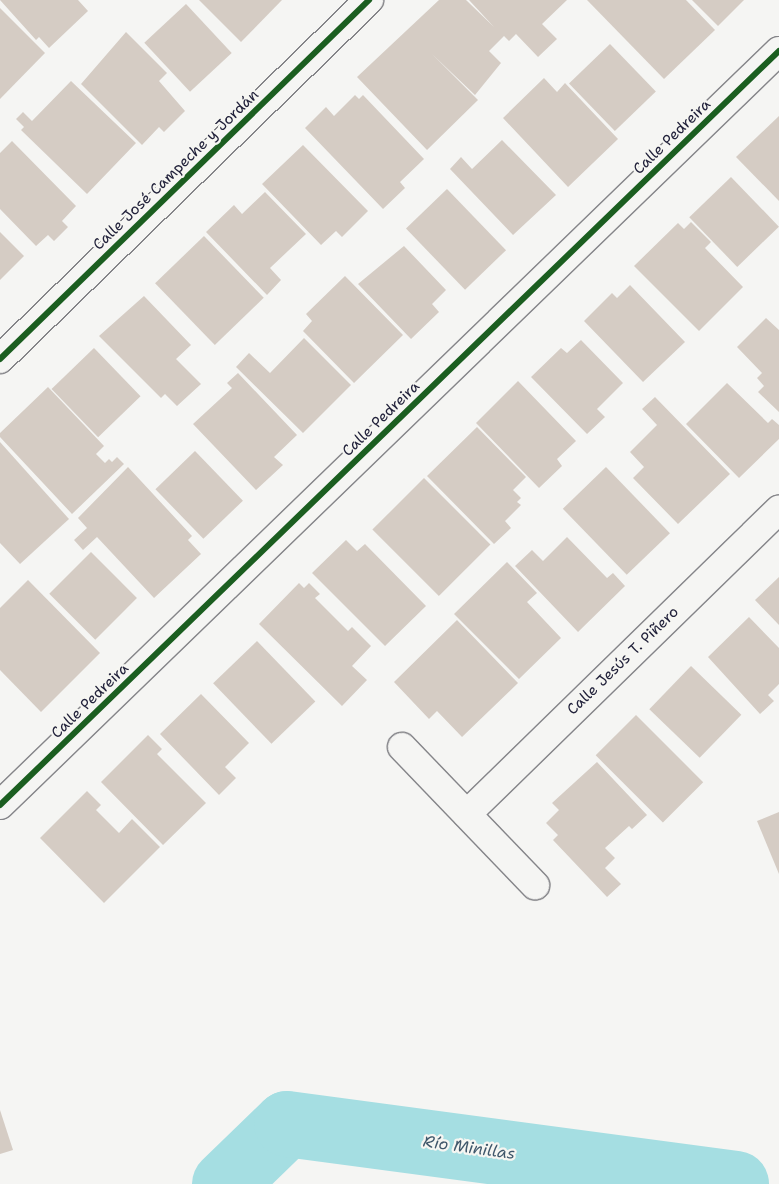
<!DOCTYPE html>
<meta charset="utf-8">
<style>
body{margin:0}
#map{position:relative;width:779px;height:1184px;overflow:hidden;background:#f5f5f3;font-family:"Shantell Sans",sans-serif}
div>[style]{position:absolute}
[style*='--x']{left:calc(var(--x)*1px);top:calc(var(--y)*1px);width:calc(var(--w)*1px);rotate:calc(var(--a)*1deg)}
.river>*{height:66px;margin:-33px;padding:0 33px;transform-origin:33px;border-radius:33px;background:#a5dee2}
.building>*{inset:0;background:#d5ccc4;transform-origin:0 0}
.roads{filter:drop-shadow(1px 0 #858589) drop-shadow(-1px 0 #858589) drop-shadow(0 1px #858589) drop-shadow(0 -1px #858589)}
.minor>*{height:28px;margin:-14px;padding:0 14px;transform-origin:14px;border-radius:14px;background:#f5f5f3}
.cycleway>*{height:6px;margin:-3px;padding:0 3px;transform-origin:3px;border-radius:3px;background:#1b5e20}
span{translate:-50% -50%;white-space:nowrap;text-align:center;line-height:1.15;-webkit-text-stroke:4.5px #f6f6f2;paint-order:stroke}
.street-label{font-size:15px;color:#22223b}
.water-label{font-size:16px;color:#3f576b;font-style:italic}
</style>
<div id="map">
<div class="river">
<i style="--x:225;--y:1184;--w:86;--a:-44.1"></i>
<i style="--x:287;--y:1124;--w:453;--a:7.6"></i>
</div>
<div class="building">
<i style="clip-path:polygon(0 0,78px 0,88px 11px,49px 48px,39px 37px,36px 40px)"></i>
<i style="clip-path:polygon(199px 0,282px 0,241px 42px)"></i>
<i style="clip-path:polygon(439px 0,466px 0,494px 27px,469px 0,567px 0,542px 24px,557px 39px,538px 57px,516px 34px,509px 41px,504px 36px,489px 51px,501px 63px,475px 95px,432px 54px,478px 100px,427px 150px,357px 77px)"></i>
<i style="clip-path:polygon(587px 0,686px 0,715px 30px,664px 79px)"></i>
<i style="clip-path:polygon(692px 0,744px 0,718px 26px)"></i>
<i style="left:186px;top:4px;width:67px;height:57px;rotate:47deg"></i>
<i style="clip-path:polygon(0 8px,45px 53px,0 99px)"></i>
<i style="clip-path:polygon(126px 32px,167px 73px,159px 81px,185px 111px,164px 132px,159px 127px,142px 145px,81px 84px)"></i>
<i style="left:610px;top:44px;width:66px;height:57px;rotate:46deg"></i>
<i style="clip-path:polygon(544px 78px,557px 92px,565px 83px,618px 139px,568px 187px,503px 118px)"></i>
<i style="clip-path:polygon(71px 81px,136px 143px,87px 194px,21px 130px,24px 127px,16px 119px,23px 112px,32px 121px)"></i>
<i style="clip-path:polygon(355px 95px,359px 99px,363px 95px,424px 159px,400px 182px,405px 188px,383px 209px,305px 128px,326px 107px,334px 116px)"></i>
<i style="clip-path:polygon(779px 116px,779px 201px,736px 157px)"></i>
<i style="clip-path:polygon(502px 140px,556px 195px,513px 235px,450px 169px,461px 157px,472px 169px)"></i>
<i style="clip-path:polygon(12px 141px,76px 206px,62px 221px,68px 227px,54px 241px,48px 235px,36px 246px,0 209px,0 153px)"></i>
<i style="clip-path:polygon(303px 145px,368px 211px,342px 237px,336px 231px,321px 245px,262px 184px)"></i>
<i style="left:731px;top:177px;width:69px;height:58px;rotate:46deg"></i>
<i style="left:447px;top:189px;width:85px;height:57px;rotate:46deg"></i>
<i style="clip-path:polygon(265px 192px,306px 234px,270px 268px,281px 280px,267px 295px,206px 232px,234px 205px,242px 214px)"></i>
<i style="clip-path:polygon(691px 222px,711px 242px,705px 248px,743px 287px,699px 331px,634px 266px,678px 223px,684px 229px)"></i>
<i style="clip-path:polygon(0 232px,24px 256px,0 280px)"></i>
<i style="left:204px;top:236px;width:86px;height:68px;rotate:46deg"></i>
<i style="clip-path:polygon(404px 246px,446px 290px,432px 304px,439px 312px,411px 339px,358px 284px)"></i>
<i style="clip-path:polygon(345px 276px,403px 335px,354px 383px,303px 331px,312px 321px,306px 314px)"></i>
<i style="clip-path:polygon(630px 285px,685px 342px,643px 382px,584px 321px,612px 293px,617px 298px)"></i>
<i style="clip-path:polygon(144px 296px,191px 345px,176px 359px,201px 384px,177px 406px,165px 394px,161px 398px,99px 336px)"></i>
<i style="clip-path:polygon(766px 318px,779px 330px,779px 412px,758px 392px,764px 386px,757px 378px,762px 373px,737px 347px)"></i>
<i style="clip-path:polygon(304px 338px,351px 385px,303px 433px,236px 367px,249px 353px,270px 373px)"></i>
<i style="clip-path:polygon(581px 340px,623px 383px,597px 409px,605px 417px,587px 434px,531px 377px,561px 348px,567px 353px)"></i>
<i style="left:94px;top:348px;width:67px;height:59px;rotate:46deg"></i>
<i style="clip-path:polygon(238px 373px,297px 435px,274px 457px,283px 465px,256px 490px,193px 424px,232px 388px,227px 383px)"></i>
<i style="clip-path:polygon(518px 381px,576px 441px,557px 459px,562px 466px,539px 488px,476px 423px)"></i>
<i style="clip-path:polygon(727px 383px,768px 423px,772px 419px,779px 425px,779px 439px,739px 478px,686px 424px)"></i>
<i style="clip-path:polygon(48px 387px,104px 446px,96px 454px,105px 463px,109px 459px,112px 462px,117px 457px,124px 464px,72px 514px,0 437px,0 433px)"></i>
<i style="clip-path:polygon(655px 397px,730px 474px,678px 524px,633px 478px,644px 467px,630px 452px,657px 425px,642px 409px)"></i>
<i style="clip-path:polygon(477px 427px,526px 477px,513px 490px,521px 498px,517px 502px,521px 505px,505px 521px,511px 528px,494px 544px,427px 476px)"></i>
<i style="clip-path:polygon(0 442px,69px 519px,20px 564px,0 543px)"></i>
<i style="left:195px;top:451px;width:69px;height:55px;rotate:46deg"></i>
<i style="clip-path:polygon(128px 467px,192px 536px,188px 540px,201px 554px,154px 598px,97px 537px,83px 550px,74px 540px,87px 528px,78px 518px)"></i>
<i style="left:606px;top:467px;width:92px;height:60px;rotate:46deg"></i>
<i style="left:424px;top:478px;width:94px;height:73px;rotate:45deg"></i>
<i style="clip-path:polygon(567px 537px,607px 578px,613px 573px,625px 586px,578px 632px,515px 566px,532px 550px,543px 561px)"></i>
<i style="clip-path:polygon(346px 540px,357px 551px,365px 544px,426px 606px,385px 646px,312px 573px)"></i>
<i style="left:91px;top:552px;width:65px;height:59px;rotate:45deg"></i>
<i style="clip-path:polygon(507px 562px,537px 593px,527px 602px,561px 638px,519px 679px,454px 614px)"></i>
<i style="clip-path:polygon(779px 577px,779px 625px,755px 600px)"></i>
<i style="clip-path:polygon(28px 580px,100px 653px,41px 712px,0 670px,0 608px)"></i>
<i style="clip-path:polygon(299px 583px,304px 588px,309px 583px,320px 594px,315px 598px,348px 631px,352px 627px,371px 646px,352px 666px,367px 680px,342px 706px,259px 624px)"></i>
<i style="clip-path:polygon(749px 617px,779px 648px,779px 684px,768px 695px,774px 701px,760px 714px,708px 657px)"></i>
<i style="clip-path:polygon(457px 620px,518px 683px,462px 737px,437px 711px,429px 719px,394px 682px)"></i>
<i style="left:257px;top:641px;width:84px;height:61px;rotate:46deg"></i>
<i style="left:691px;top:666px;width:70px;height:60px;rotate:44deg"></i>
<i style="clip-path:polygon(201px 694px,249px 743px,225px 767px,236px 778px,219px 795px,160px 734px)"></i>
<i style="left:636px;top:715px;width:95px;height:57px;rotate:45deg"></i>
<i style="clip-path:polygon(148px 735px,162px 749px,157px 754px,206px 803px,163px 845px,101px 782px)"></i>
<i style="clip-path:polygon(597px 762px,647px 815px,632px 829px,629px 826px,605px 848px,615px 858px,605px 868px,621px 884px,607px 897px,553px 840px,558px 835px,546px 823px,559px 810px,552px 803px)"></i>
<i style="clip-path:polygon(87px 791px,101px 805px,96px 810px,119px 833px,132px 819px,160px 847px,104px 903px,40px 838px)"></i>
<i style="clip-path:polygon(779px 812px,779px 874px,757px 821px)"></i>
<i style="clip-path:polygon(0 1110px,13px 1150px,0 1154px)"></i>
</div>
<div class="roads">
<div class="minor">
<i style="--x:0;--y:359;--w:515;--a:-44.21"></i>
<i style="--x:402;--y:747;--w:192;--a:46.1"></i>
<i style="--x:0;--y:805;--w:1084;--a:-44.07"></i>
<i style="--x:467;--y:814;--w:436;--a:-44.3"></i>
</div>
</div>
<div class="cycleway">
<i style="--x:0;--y:359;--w:515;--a:-44.21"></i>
<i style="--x:0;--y:805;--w:1084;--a:-44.07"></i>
</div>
<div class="street-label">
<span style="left:672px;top:137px;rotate:-44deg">Calle Pedreira</span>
<span style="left:176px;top:170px;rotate:-44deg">Calle José Campeche y Jordán</span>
<span style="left:381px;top:419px;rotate:-44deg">Calle Pedreira</span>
<span style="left:623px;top:661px;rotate:-44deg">Calle Jesús T. Piñero</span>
<span style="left:90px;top:701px;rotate:-44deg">Calle Pedreira</span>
</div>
<div class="water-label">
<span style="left:469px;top:1148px;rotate:8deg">Río Minillas</span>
</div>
</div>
